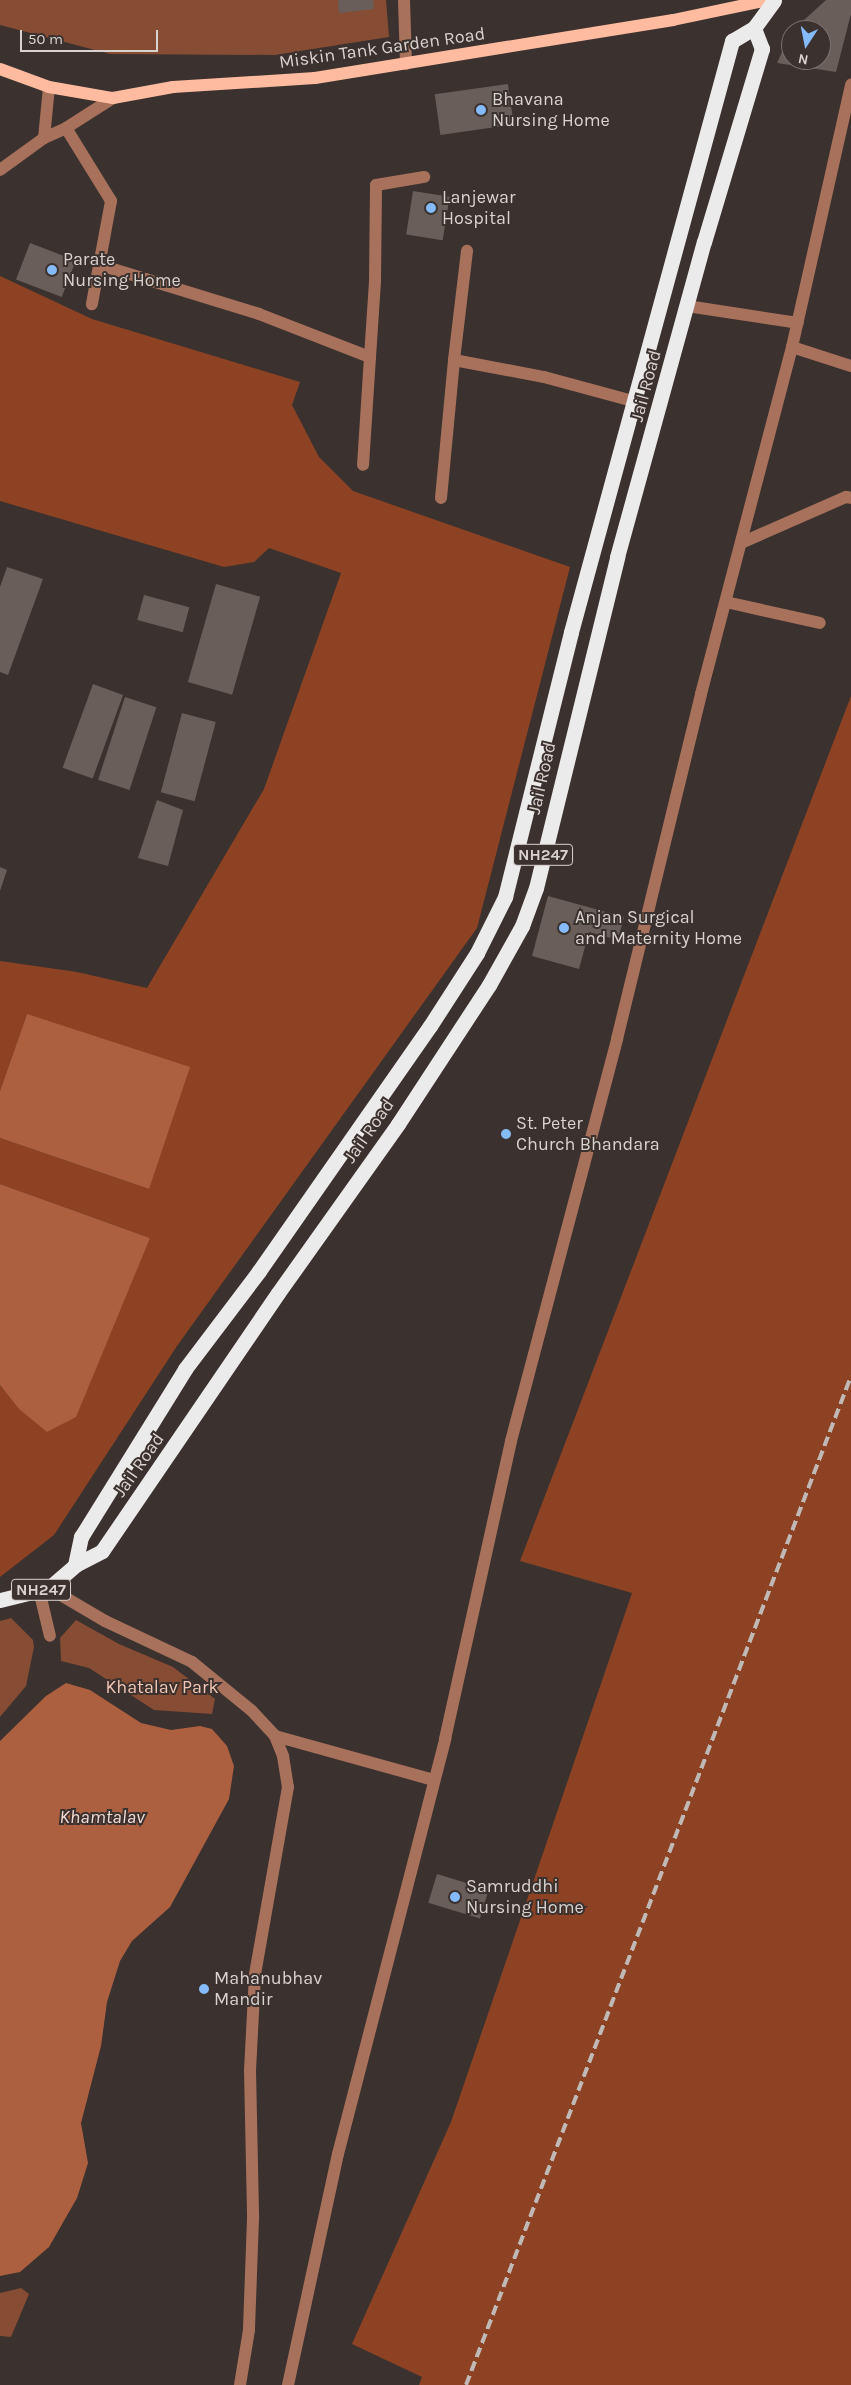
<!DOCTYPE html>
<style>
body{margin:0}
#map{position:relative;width:851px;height:2385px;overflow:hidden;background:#3b312e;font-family:Karla,sans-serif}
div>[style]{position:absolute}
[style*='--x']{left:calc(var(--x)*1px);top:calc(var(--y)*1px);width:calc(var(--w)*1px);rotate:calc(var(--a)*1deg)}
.green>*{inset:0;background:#864c34}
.forest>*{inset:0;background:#8d4323}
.water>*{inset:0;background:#ad6040}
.building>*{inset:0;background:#695e5a;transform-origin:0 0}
.minor>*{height:12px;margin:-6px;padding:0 6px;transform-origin:6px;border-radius:6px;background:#a8715b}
.major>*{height:12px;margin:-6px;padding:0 6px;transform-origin:6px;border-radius:6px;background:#febba0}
.highway>*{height:15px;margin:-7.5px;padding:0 7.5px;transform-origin:7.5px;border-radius:7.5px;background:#ebebeb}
.rail>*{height:4px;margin-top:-2px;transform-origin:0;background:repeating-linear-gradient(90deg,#c0b9b6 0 10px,transparent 0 15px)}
.dots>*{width:14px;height:14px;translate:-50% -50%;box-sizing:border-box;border:2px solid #3b312e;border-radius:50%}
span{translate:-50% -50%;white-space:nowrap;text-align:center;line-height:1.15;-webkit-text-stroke:4px #3b312e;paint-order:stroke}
.shield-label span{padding:1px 4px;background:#3b312e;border:1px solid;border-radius:4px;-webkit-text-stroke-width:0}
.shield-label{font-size:16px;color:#d9d3d0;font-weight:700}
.street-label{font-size:18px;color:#d9d3d0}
.poi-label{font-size:18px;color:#d9d3d0}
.left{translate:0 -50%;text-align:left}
.park-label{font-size:18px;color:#f2c6b5}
.water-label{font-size:19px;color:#f1dad1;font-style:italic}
.north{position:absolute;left:781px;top:20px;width:50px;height:50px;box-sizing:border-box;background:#3b312e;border:1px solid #7a726f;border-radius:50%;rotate:191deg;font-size:14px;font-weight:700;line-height:20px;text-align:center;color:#d9d3d0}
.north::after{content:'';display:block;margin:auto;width:18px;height:22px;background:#85bbfb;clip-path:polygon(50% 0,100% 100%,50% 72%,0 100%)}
.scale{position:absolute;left:20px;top:30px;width:138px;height:22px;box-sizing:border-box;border:2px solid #d9d3d0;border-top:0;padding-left:6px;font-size:15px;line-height:18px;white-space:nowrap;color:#d9d3d0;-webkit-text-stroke:4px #3b312e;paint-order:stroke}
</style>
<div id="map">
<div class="green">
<i style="clip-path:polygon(0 0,386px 0,389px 37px,275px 55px,110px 54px,0 25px)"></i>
<i style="clip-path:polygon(11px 1618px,33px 1640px,34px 1647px,26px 1686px,0 1717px,0 1621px)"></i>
<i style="clip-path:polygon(76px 1620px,119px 1644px,173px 1667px,215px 1699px,212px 1714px,154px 1710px,89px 1668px,61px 1661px,60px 1638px)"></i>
<i style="clip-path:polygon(21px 2288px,29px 2294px,11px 2337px,0 2336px,0 2293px)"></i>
</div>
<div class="forest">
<i style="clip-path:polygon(0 276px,92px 319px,300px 382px,292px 405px,319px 457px,353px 491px,570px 567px,477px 928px,177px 1346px,54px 1535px,0 1577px,0 1385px,18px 1408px,150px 1238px,0 1184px,0 1138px,149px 1189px,27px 1014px,0 1091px,0 961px,77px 972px,147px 988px,264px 789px,341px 573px,269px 548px,254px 562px,224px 567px,0 501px)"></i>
<i style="clip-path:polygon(851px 696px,851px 2385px,419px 2385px,422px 2377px,352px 2344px,451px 2122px,632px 1593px,520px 1561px)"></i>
</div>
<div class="water">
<i style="clip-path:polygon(27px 1014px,190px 1067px,149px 1189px,0 1138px,0 1091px)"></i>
<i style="clip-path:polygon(0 1184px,150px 1238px,76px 1417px,47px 1432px,18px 1408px,0 1385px)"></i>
<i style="clip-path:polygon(66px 1683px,90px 1690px,141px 1723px,171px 1730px,200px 1726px,212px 1729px,227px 1746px,234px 1766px,229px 1799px,170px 1907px,132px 1941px,120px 1961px,107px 2002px,101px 2046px,81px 2123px,88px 2163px,77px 2198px,49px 2247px,20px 2272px,0 2276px,0 1741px,46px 1696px)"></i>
</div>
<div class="building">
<i style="clip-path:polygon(338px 0,373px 0,374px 9px,339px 13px)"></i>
<i style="clip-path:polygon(826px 0,851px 0,851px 14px,836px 72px,777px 63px,791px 32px,791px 60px,821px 60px,821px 30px,793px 30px)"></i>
<i style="left:508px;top:84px;width:41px;height:74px;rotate:82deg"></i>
<i style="left:413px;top:191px;width:37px;height:44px;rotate:9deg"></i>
<i style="left:30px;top:243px;width:49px;height:39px;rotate:21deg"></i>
<i style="clip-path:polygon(7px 567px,43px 579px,8px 675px,0 672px,0 587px)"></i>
<i style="left:216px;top:584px;width:46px;height:102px;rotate:16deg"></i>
<i style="left:144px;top:595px;width:47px;height:26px;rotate:15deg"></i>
<i style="left:93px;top:684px;width:32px;height:89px;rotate:20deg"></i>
<i style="left:125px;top:697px;width:33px;height:87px;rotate:18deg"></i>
<i style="left:182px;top:713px;width:35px;height:82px;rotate:15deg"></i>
<i style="clip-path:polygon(157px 800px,183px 810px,168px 866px,138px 858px)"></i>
<i style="clip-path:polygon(0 867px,7px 870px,0 891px)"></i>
<i style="clip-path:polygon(548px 896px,624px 917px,618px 940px,589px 932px,579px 969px,532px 956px)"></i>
<i style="left:437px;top:1874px;width:54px;height:30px;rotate:17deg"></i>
</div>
<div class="minor">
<i style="--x:404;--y:0;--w:64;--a:88.2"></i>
<i style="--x:66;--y:128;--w:86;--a:58.3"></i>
<i style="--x:111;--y:201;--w:105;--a:100.5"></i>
<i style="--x:44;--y:138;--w:51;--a:-84.4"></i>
<i style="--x:0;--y:170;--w:54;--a:-36"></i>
<i style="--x:44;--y:138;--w:24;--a:-24"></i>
<i style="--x:66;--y:128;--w:56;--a:-32.6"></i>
<i style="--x:100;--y:265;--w:166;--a:17.1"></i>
<i style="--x:259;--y:314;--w:119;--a:21.2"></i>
<i style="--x:370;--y:357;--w:108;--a:93.7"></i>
<i style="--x:687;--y:306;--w:112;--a:8.7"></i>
<i style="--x:792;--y:347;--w:62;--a:17.9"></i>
<i style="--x:370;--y:357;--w:76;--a:-86.2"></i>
<i style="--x:375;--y:281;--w:96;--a:-89.4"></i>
<i style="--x:376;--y:185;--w:49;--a:-9.5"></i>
<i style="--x:454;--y:360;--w:110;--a:-83.2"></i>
<i style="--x:441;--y:498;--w:139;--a:-84.6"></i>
<i style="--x:454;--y:360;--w:92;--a:10.7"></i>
<i style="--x:544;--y:377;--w:92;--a:15.1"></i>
<i style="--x:741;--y:543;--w:115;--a:-23.7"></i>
<i style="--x:846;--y:497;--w:5;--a:11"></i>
<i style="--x:726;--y:602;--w:96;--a:12.6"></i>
<i style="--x:49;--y:1588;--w:65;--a:30.5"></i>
<i style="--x:105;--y:1621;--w:96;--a:25.2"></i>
<i style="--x:192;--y:1662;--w:77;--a:39.2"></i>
<i style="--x:252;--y:1711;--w:34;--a:47"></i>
<i style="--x:275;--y:1736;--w:22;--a:68"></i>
<i style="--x:283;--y:1756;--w:31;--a:81"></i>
<i style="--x:288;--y:1787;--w:191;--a:100"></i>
<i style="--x:255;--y:1975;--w:95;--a:93"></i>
<i style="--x:250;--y:2070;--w:149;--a:88.8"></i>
<i style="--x:253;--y:2219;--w:111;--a:92.1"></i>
<i style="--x:249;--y:2330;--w:56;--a:99.3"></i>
<i style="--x:39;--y:1590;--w:47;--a:76.6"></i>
<i style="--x:275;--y:1736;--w:165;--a:15.5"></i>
<i style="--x:288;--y:2385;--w:236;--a:-77.8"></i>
<i style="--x:338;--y:2154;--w:429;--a:-75.5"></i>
<i style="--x:445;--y:1739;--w:305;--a:-77.5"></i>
<i style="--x:511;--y:1441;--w:416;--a:-75.2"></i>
<i style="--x:617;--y:1039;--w:355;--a:-76.3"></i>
<i style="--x:701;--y:694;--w:359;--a:-75.3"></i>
<i style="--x:792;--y:347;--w:269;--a:-77.3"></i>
</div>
<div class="major">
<i style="--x:0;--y:69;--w:52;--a:20.2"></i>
<i style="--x:49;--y:87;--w:65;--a:9.8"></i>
<i style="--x:113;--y:98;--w:61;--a:-10.4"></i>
<i style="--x:173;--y:87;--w:142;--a:-3.6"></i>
<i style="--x:315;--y:78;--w:363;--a:-9.2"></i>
<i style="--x:673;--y:20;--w:98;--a:-11.8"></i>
</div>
<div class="highway">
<i style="--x:75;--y:1565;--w:29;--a:-78"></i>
<i style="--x:81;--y:1537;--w:198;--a:-58.2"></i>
<i style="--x:185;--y:1369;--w:123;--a:-52.9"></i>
<i style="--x:259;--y:1271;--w:299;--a:-55.1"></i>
<i style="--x:430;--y:1026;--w:87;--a:-57.2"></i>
<i style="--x:477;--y:953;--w:63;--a:-63.4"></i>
<i style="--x:505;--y:897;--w:273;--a:-76"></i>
<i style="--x:571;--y:632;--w:613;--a:-74.76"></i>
<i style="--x:732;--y:41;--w:26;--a:-31"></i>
<i style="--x:754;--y:28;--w:34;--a:-54"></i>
<i style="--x:0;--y:1600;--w:50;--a:-13.8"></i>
<i style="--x:49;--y:1588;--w:35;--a:-41"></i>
<i style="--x:75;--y:1565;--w:30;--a:-27"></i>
<i style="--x:102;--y:1551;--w:312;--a:-55.7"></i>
<i style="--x:278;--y:1293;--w:207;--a:-54.6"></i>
<i style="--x:398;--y:1124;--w:166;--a:-56.8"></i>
<i style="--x:489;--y:985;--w:68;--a:-60.8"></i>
<i style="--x:522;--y:926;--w:40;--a:-69.8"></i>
<i style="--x:536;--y:888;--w:341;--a:-76.2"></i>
<i style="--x:617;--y:557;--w:327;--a:-74.6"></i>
<i style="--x:704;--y:242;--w:202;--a:-73.3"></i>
<i style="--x:762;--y:49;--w:22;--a:-111"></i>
</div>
<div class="rail">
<i style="--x:466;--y:2385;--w:1080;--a:-69.11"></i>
</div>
<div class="dots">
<i style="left:481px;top:110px;background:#85bbfb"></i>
<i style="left:431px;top:208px;background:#85bbfb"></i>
<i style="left:52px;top:270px;background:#85bbfb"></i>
<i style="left:564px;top:928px;background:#85bbfb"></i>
<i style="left:506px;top:1134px;background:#85bbfb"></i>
<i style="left:455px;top:1897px;background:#85bbfb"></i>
<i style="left:204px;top:1989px;background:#85bbfb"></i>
</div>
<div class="shield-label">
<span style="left:543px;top:855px">NH247</span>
<span style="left:41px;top:1590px">NH247</span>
</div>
<div class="street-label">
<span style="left:382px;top:48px;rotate:-8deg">Miskin Tank Garden Road</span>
<span style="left:646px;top:386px;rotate:-75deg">Jail Road</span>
<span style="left:542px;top:778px;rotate:-77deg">Jail Road</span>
<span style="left:369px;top:1131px;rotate:-55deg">Jail Road</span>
<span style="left:139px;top:1465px;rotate:-55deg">Jail Road</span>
</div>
<div class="poi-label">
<span class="left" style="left:492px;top:110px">Bhavana<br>Nursing Home</span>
<span class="left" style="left:442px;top:208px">Lanjewar<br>Hospital</span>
<span class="left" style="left:63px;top:270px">Parate<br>Nursing Home</span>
<span class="left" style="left:575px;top:928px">Anjan Surgical<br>and Maternity Home</span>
<span class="left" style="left:516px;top:1134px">St. Peter<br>Church Bhandara</span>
<span class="left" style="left:466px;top:1897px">Samruddhi<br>Nursing Home</span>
<span class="left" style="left:214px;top:1989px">Mahanubhav<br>Mandir</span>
</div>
<div class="park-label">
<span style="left:162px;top:1687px">Khatalav Park</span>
</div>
<div class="water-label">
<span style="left:102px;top:1818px">Khamtalav</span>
</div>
<div class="north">N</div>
<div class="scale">50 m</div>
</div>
